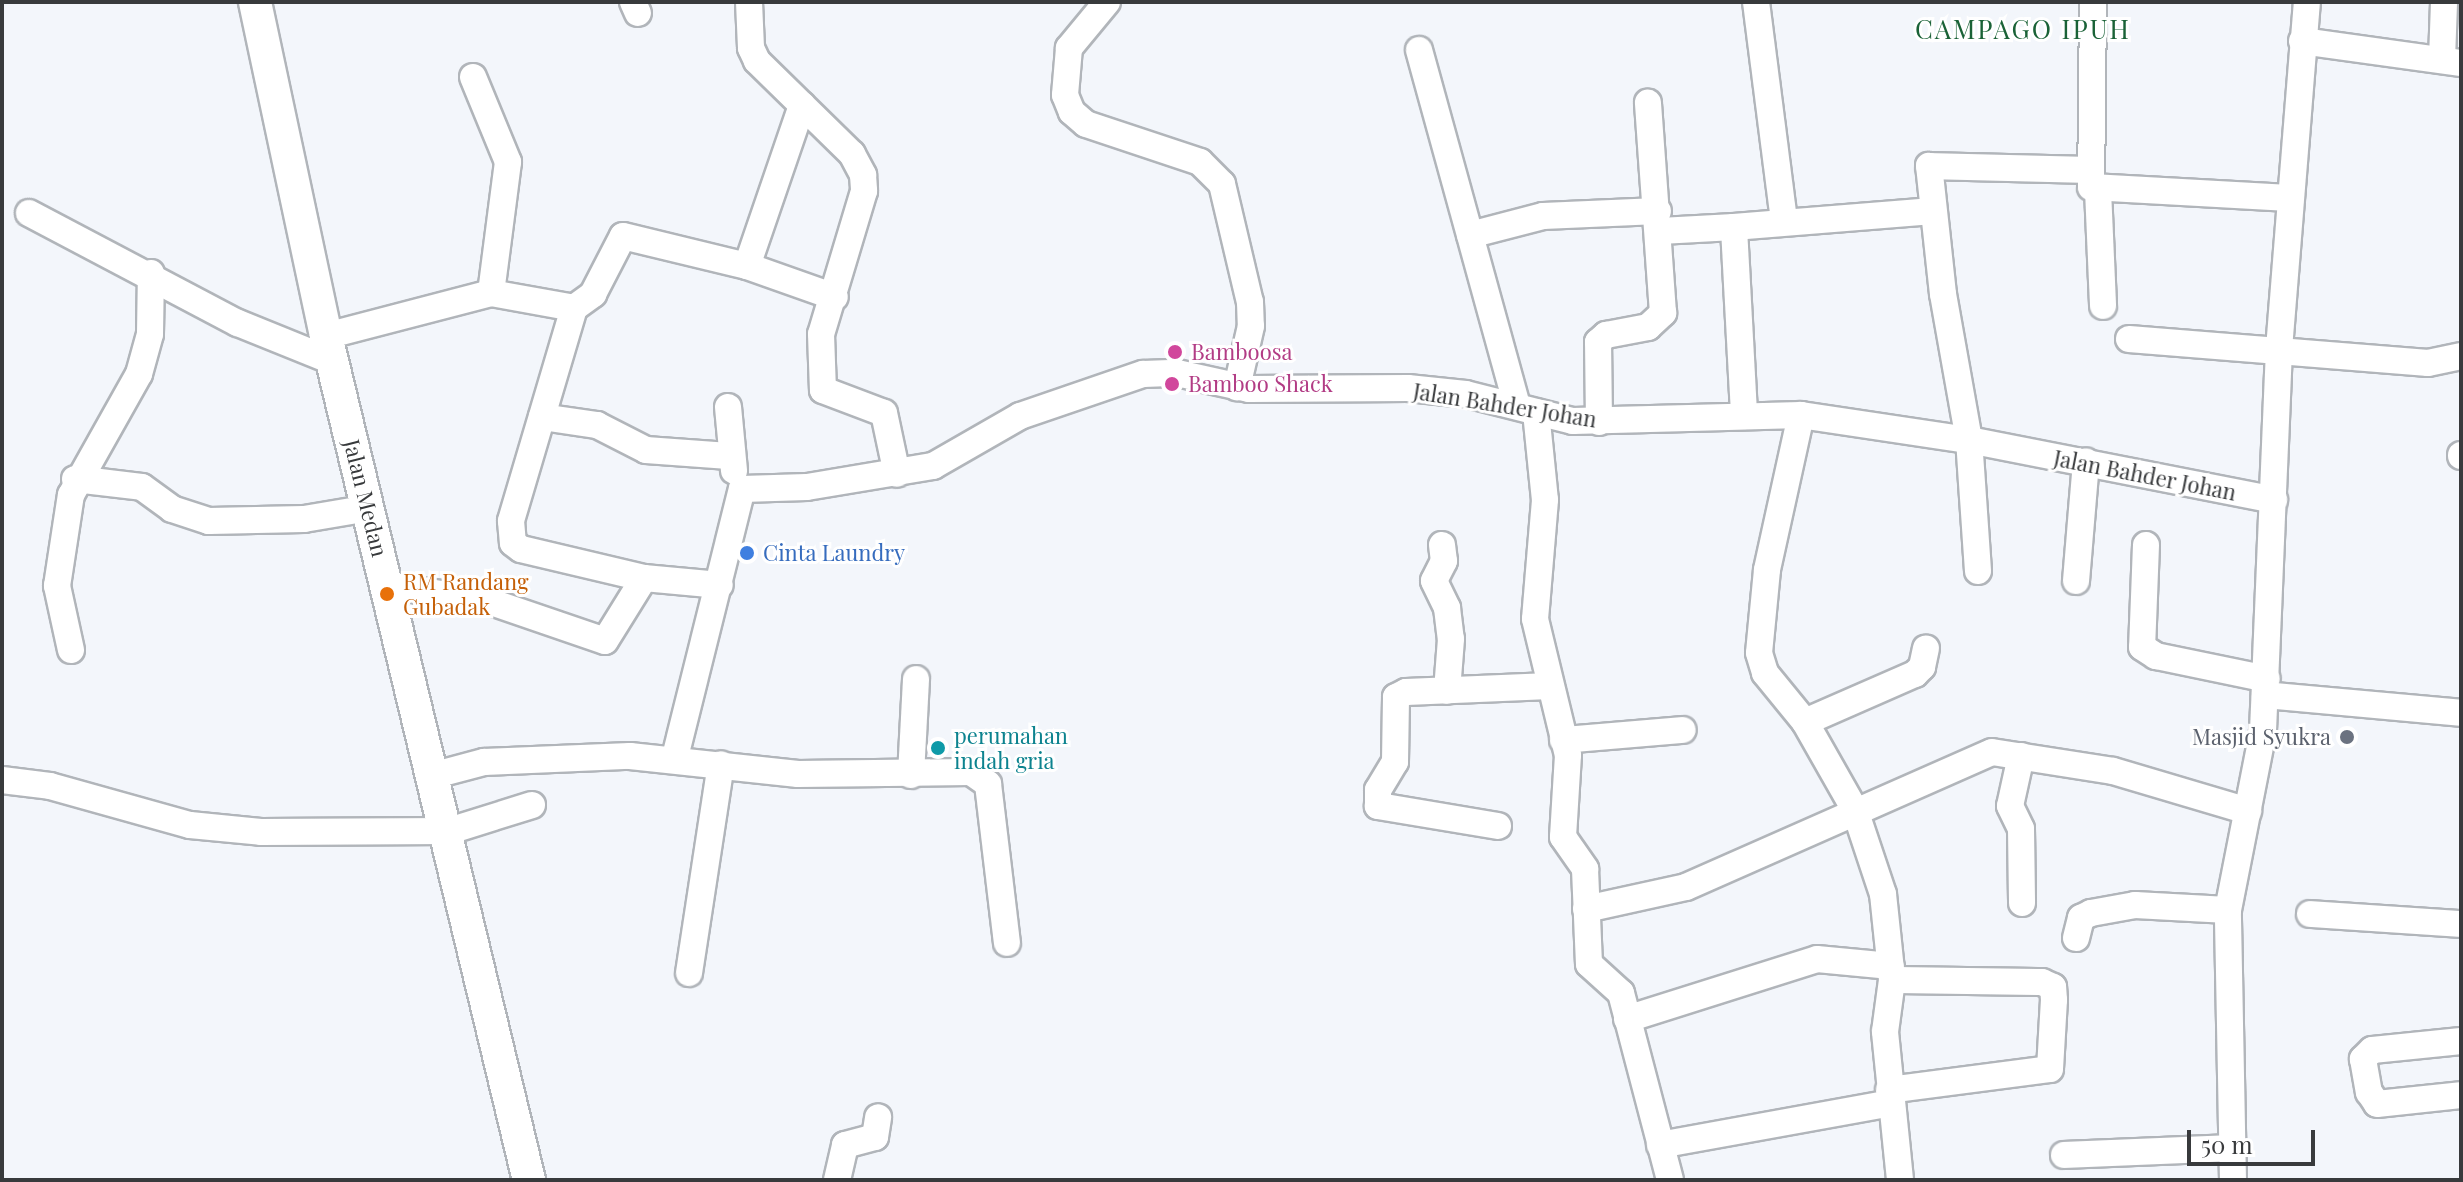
<!DOCTYPE html>
<style>
body{margin:0}
#map{position:relative;width:2463px;height:1182px;overflow:hidden;background:#f3f6fb;font-family:"Playfair Display",serif}
div>[style]{position:absolute}
[style*='--x']{left:calc(var(--x)*1px);top:calc(var(--y)*1px);width:calc(var(--w)*1px);rotate:calc(var(--a)*1deg)}
.roads{filter:drop-shadow(2px 0 #b1b5ba) drop-shadow(-2px 0 #b1b5ba) drop-shadow(0 2px #b1b5ba) drop-shadow(0 -2px #b1b5ba)}
.minor>*{height:26px;margin:-13px;padding:0 13px;transform-origin:13px;border-radius:13px;background:#fff}
.major>*{height:32px;margin:-16px;padding:0 16px;transform-origin:16px;border-radius:16px;background:#fff}
.dots>*{width:22px;height:22px;translate:-50% -50%;box-sizing:border-box;border:4px solid #fff;border-radius:50%}
span{translate:-50% -50%;white-space:nowrap;text-align:center;line-height:1.15;-webkit-text-stroke:6px #fff;paint-order:stroke}
.hotel-label{font-size:22px;color:#b23c85}
.left{translate:0 -50%;text-align:left}
.street-label{font-size:22px;color:#383a3c}
.shop-label{font-size:22px;color:#366cbe}
.food-label{font-size:22px;color:#c56008}
.culture-label{font-size:22px;color:#0d838f}
.worship-label{font-size:22px;color:#5b616d}
.right{translate:-100% -50%;text-align:right}
.quarter-label{font-size:26px;color:#1a6237;letter-spacing:2px}
.frame{position:absolute;inset:0;border:4px solid #383a3c;pointer-events:none}
.scale{position:absolute;left:2187px;top:1130px;width:128px;height:36px;box-sizing:border-box;border:4px solid #383a3c;border-top:0;padding-left:10px;font-size:24px;line-height:28px;white-space:nowrap;color:#383a3c;-webkit-text-stroke:6px #fff;paint-order:stroke}
</style>
<div id="map">
<div class="roads">
<div class="minor">
<i style="--x:633;--y:2;--w:12;--a:66"></i>
<i style="--x:749;--y:2;--w:46;--a:87.5"></i>
<i style="--x:751;--y:48;--w:14;--a:65"></i>
<i style="--x:757;--y:61;--w:133;--a:44.4"></i>
<i style="--x:852;--y:154;--w:24;--a:62"></i>
<i style="--x:863;--y:175;--w:16;--a:86"></i>
<i style="--x:864;--y:191;--w:149;--a:106.7"></i>
<i style="--x:821;--y:334;--w:56;--a:88"></i>
<i style="--x:823;--y:390;--w:65;--a:20.7"></i>
<i style="--x:884;--y:413;--w:62;--a:78"></i>
<i style="--x:1107;--y:2;--w:60;--a:129.6"></i>
<i style="--x:1069;--y:48;--w:47;--a:94.9"></i>
<i style="--x:1065;--y:95;--w:18;--a:68"></i>
<i style="--x:1072;--y:112;--w:18;--a:41"></i>
<i style="--x:1086;--y:124;--w:120;--a:18.4"></i>
<i style="--x:1200;--y:162;--w:31;--a:45"></i>
<i style="--x:1222;--y:184;--w:121;--a:76.7"></i>
<i style="--x:1250;--y:302;--w:24;--a:88"></i>
<i style="--x:1251;--y:326;--w:63;--a:102.9"></i>
<i style="--x:1756;--y:2;--w:220;--a:82.7"></i>
<i style="--x:2093;--y:2;--w:185;--a:90.6"></i>
<i style="--x:2091;--y:187;--w:199;--a:3.2"></i>
<i style="--x:2302;--y:41;--w:161;--a:7.9"></i>
<i style="--x:1419;--y:50;--w:369;--a:74.6"></i>
<i style="--x:2442;--y:60;--w:58;--a:-88"></i>
<i style="--x:473;--y:77;--w:92;--a:67.6"></i>
<i style="--x:508;--y:162;--w:132;--a:97.4"></i>
<i style="--x:2098;--y:190;--w:116;--a:87.5"></i>
<i style="--x:29;--y:213;--w:236;--a:27.8"></i>
<i style="--x:238;--y:323;--w:101;--a:22"></i>
<i style="--x:1660;--y:231;--w:74;--a:-3.1"></i>
<i style="--x:1470;--y:235;--w:75;--a:-14.6"></i>
<i style="--x:1543;--y:216;--w:115;--a:-2.5"></i>
<i style="--x:747;--y:266;--w:170;--a:-71.1"></i>
<i style="--x:574;--y:308;--w:222;--a:106.5"></i>
<i style="--x:511;--y:521;--w:22;--a:85"></i>
<i style="--x:513;--y:543;--w:10;--a:37"></i>
<i style="--x:521;--y:549;--w:126;--a:13.3"></i>
<i style="--x:644;--y:578;--w:76;--a:5.3"></i>
<i style="--x:326;--y:336;--w:171;--a:-14.6"></i>
<i style="--x:491;--y:293;--w:84;--a:10.2"></i>
<i style="--x:574;--y:308;--w:24;--a:-36"></i>
<i style="--x:593;--y:294;--w:65;--a:-62.7"></i>
<i style="--x:623;--y:236;--w:128;--a:13.6"></i>
<i style="--x:747;--y:266;--w:93;--a:19.4"></i>
<i style="--x:2129;--y:339;--w:300;--a:4.6"></i>
<i style="--x:2428;--y:363;--w:34;--a:-12"></i>
<i style="--x:728;--y:407;--w:64;--a:84.6"></i>
<i style="--x:1536;--y:412;--w:88;--a:84.2"></i>
<i style="--x:1545;--y:500;--w:119;--a:94.8"></i>
<i style="--x:1535;--y:619;--w:140;--a:76.4"></i>
<i style="--x:1568;--y:755;--w:82;--a:93.5"></i>
<i style="--x:1563;--y:837;--w:39;--a:55"></i>
<i style="--x:1585;--y:869;--w:95;--a:87.6"></i>
<i style="--x:1589;--y:964;--w:43;--a:42.2"></i>
<i style="--x:1621;--y:993;--w:193;--a:75.3"></i>
<i style="--x:1744;--y:413;--w:186;--a:-93.1"></i>
<i style="--x:1734;--y:227;--w:199;--a:-4.6"></i>
<i style="--x:1801;--y:415;--w:159;--a:102.4"></i>
<i style="--x:1767;--y:570;--w:83;--a:95.5"></i>
<i style="--x:1759;--y:653;--w:21;--a:73"></i>
<i style="--x:1765;--y:673;--w:63;--a:50.8"></i>
<i style="--x:1805;--y:722;--w:101;--a:60.4"></i>
<i style="--x:1855;--y:810;--w:89;--a:71.6"></i>
<i style="--x:1883;--y:894;--w:86;--a:84"></i>
<i style="--x:1892;--y:980;--w:52;--a:97.7"></i>
<i style="--x:1885;--y:1032;--w:149;--a:84.2"></i>
<i style="--x:542;--y:417;--w:56;--a:8.3"></i>
<i style="--x:597;--y:425;--w:55;--a:27"></i>
<i style="--x:646;--y:450;--w:83;--a:4.1"></i>
<i style="--x:1599;--y:422;--w:80;--a:-90.7"></i>
<i style="--x:1598;--y:342;--w:11;--a:-41"></i>
<i style="--x:1606;--y:335;--w:43;--a:-10.8"></i>
<i style="--x:1648;--y:327;--w:21;--a:-43"></i>
<i style="--x:1663;--y:313;--w:211;--a:-94.1"></i>
<i style="--x:2461;--y:455;--w:1;--a:90"></i>
<i style="--x:75;--y:479;--w:67;--a:6.8"></i>
<i style="--x:142;--y:487;--w:37;--a:36"></i>
<i style="--x:172;--y:509;--w:39;--a:18"></i>
<i style="--x:209;--y:521;--w:95;--a:-1.2"></i>
<i style="--x:304;--y:519;--w:66;--a:-9.6"></i>
<i style="--x:1442;--y:545;--w:16;--a:83"></i>
<i style="--x:1444;--y:561;--w:22;--a:117"></i>
<i style="--x:1434;--y:581;--w:30;--a:64"></i>
<i style="--x:1447;--y:608;--w:31;--a:83"></i>
<i style="--x:1451;--y:639;--w:52;--a:94.4"></i>
<i style="--x:2146;--y:545;--w:102;--a:92.2"></i>
<i style="--x:2142;--y:647;--w:17;--a:33"></i>
<i style="--x:2156;--y:656;--w:113;--a:11.7"></i>
<i style="--x:1978;--y:571;--w:131;--a:-93.9"></i>
<i style="--x:1969;--y:440;--w:148;--a:-100.1"></i>
<i style="--x:1943;--y:294;--w:129;--a:-96.2"></i>
<i style="--x:1929;--y:166;--w:159;--a:1.4"></i>
<i style="--x:2076;--y:581;--w:120;--a:-85.2"></i>
<i style="--x:388;--y:585;--w:108;--a:9.6"></i>
<i style="--x:494;--y:603;--w:117;--a:18.9"></i>
<i style="--x:605;--y:641;--w:74;--a:-58.2"></i>
<i style="--x:71;--y:650;--w:66;--a:-102.3"></i>
<i style="--x:57;--y:586;--w:92;--a:-81.3"></i>
<i style="--x:71;--y:495;--w:139;--a:-60.7"></i>
<i style="--x:139;--y:374;--w:41;--a:-74.6"></i>
<i style="--x:150;--y:334;--w:61;--a:-89.1"></i>
<i style="--x:2265;--y:695;--w:197;--a:5.2"></i>
<i style="--x:1805;--y:722;--w:120;--a:-23.6"></i>
<i style="--x:1915;--y:674;--w:10;--a:-45"></i>
<i style="--x:1922;--y:667;--w:19;--a:-78"></i>
<i style="--x:1563;--y:740;--w:120;--a:-4.8"></i>
<i style="--x:2021;--y:756;--w:51;--a:102.4"></i>
<i style="--x:2010;--y:806;--w:25;--a:64"></i>
<i style="--x:2021;--y:829;--w:74;--a:89.2"></i>
<i style="--x:675;--y:757;--w:276;--a:-76"></i>
<i style="--x:742;--y:489;--w:65;--a:-1.8"></i>
<i style="--x:807;--y:487;--w:128;--a:-9.5"></i>
<i style="--x:933;--y:466;--w:100;--a:-29.9"></i>
<i style="--x:1020;--y:416;--w:130;--a:-18.9"></i>
<i style="--x:1143;--y:374;--w:34;--a:-2"></i>
<i style="--x:1177;--y:373;--w:74;--a:12.5"></i>
<i style="--x:1249;--y:389;--w:159;--a:-0.4"></i>
<i style="--x:1408;--y:388;--w:58;--a:5.9"></i>
<i style="--x:1466;--y:394;--w:110;--a:14.2"></i>
<i style="--x:1573;--y:421;--w:228;--a:-1.5"></i>
<i style="--x:1801;--y:415;--w:170;--a:8.5"></i>
<i style="--x:1969;--y:440;--w:311;--a:11.1"></i>
<i style="--x:435;--y:775;--w:51;--a:-14.9"></i>
<i style="--x:484;--y:762;--w:146;--a:-2.4"></i>
<i style="--x:630;--y:756;--w:169;--a:6.1"></i>
<i style="--x:798;--y:774;--w:173;--a:-0.7"></i>
<i style="--x:971;--y:772;--w:21;--a:35"></i>
<i style="--x:988;--y:784;--w:160;--a:83.2"></i>
<i style="--x:911;--y:775;--w:96;--a:-87"></i>
<i style="--x:2;--y:780;--w:48;--a:7.1"></i>
<i style="--x:50;--y:786;--w:145;--a:15.6"></i>
<i style="--x:190;--y:825;--w:71;--a:5.6"></i>
<i style="--x:261;--y:832;--w:188;--a:-0.3"></i>
<i style="--x:449;--y:831;--w:87;--a:-17.4"></i>
<i style="--x:1498;--y:826;--w:122;--a:-170.5"></i>
<i style="--x:1378;--y:806;--w:16;--a:-90"></i>
<i style="--x:1378;--y:790;--w:33;--a:-59"></i>
<i style="--x:1395;--y:762;--w:65;--a:-89.1"></i>
<i style="--x:1396;--y:697;--w:11;--a:-27"></i>
<i style="--x:1406;--y:692;--w:144;--a:-2.4"></i>
<i style="--x:1586;--y:909;--w:102;--a:-12.4"></i>
<i style="--x:1686;--y:887;--w:334;--a:-23.8"></i>
<i style="--x:1992;--y:752;--w:122;--a:8.9"></i>
<i style="--x:2113;--y:771;--w:141;--a:16.5"></i>
<i style="--x:2310;--y:914;--w:151;--a:3.8"></i>
<i style="--x:2076;--y:938;--w:21;--a:-76"></i>
<i style="--x:2081;--y:918;--w:11;--a:-27"></i>
<i style="--x:2091;--y:913;--w:45;--a:-10.3"></i>
<i style="--x:2135;--y:905;--w:93;--a:3.1"></i>
<i style="--x:689;--y:973;--w:211;--a:-81.3"></i>
<i style="--x:1627;--y:1019;--w:199;--a:-17.5"></i>
<i style="--x:1817;--y:959;--w:74;--a:5.4"></i>
<i style="--x:2461;--y:1041;--w:89;--a:174.2"></i>
<i style="--x:2372;--y:1050;--w:13;--a:135"></i>
<i style="--x:2363;--y:1059;--w:34;--a:80"></i>
<i style="--x:2369;--y:1092;--w:14;--a:56"></i>
<i style="--x:2377;--y:1104;--w:84;--a:-6.1"></i>
<i style="--x:1889;--y:1090;--w:162;--a:-7.4"></i>
<i style="--x:2050;--y:1069;--w:69;--a:-86.7"></i>
<i style="--x:2054;--y:1000;--w:13;--a:-94"></i>
<i style="--x:2053;--y:987;--w:12;--a:-156"></i>
<i style="--x:2042;--y:982;--w:150;--a:-179.2"></i>
<i style="--x:1660;--y:1145;--w:234;--a:-10.3"></i>
<i style="--x:2064;--y:1155;--w:168;--a:-2.4"></i>
<i style="--x:837;--y:1180;--w:36;--a:-77"></i>
<i style="--x:845;--y:1145;--w:31;--a:-15"></i>
<i style="--x:875;--y:1137;--w:20;--a:-81"></i>
<i style="--x:2233;--y:1180;--w:270;--a:-91.1"></i>
<i style="--x:2228;--y:910;--w:182;--a:-78.9"></i>
<i style="--x:2263;--y:731;--w:382;--a:-87.6"></i>
<i style="--x:2279;--y:349;--w:348;--a:-85.4"></i>
</div>
<div class="major">
<i style="--x:255;--y:2;--w:341;--a:78"></i>
<i style="--x:326;--y:336;--w:868;--a:76.48"></i>
</div>
</div>
<div class="dots">
<i style="left:1175px;top:352px;background:#d1479c"></i>
<i style="left:1172px;top:384px;background:#d1479c"></i>
<i style="left:747px;top:553px;background:#3f7fe0"></i>
<i style="left:387px;top:594px;background:#e8710a"></i>
<i style="left:2347px;top:737px;background:#6b7280"></i>
<i style="left:938px;top:748px;background:#0f9aa8"></i>
</div>
<div class="hotel-label">
<span class="left" style="left:1191px;top:352px">Bamboosa</span>
<span class="left" style="left:1188px;top:384px">Bamboo Shack</span>
</div>
<div class="street-label">
<span style="left:1505px;top:405px;rotate:9deg">Jalan Bahder Johan</span>
<span style="left:2145px;top:475px;rotate:11deg">Jalan Bahder Johan</span>
<span style="left:366px;top:498px;rotate:76deg">Jalan Medan</span>
</div>
<div class="shop-label">
<span class="left" style="left:763px;top:553px">Cinta Laundry</span>
</div>
<div class="food-label">
<span class="left" style="left:403px;top:594px">RM Randang<br>Gubadak</span>
</div>
<div class="culture-label">
<span class="left" style="left:954px;top:748px">perumahan<br>indah gria</span>
</div>
<div class="worship-label">
<span class="right" style="left:2331px;top:737px">Masjid Syukra</span>
</div>
<div class="quarter-label">
<span style="left:2023px;top:29px">CAMPAGO IPUH</span>
</div>
<div class="frame"></div>
<div class="scale">50 m</div>
</div>
